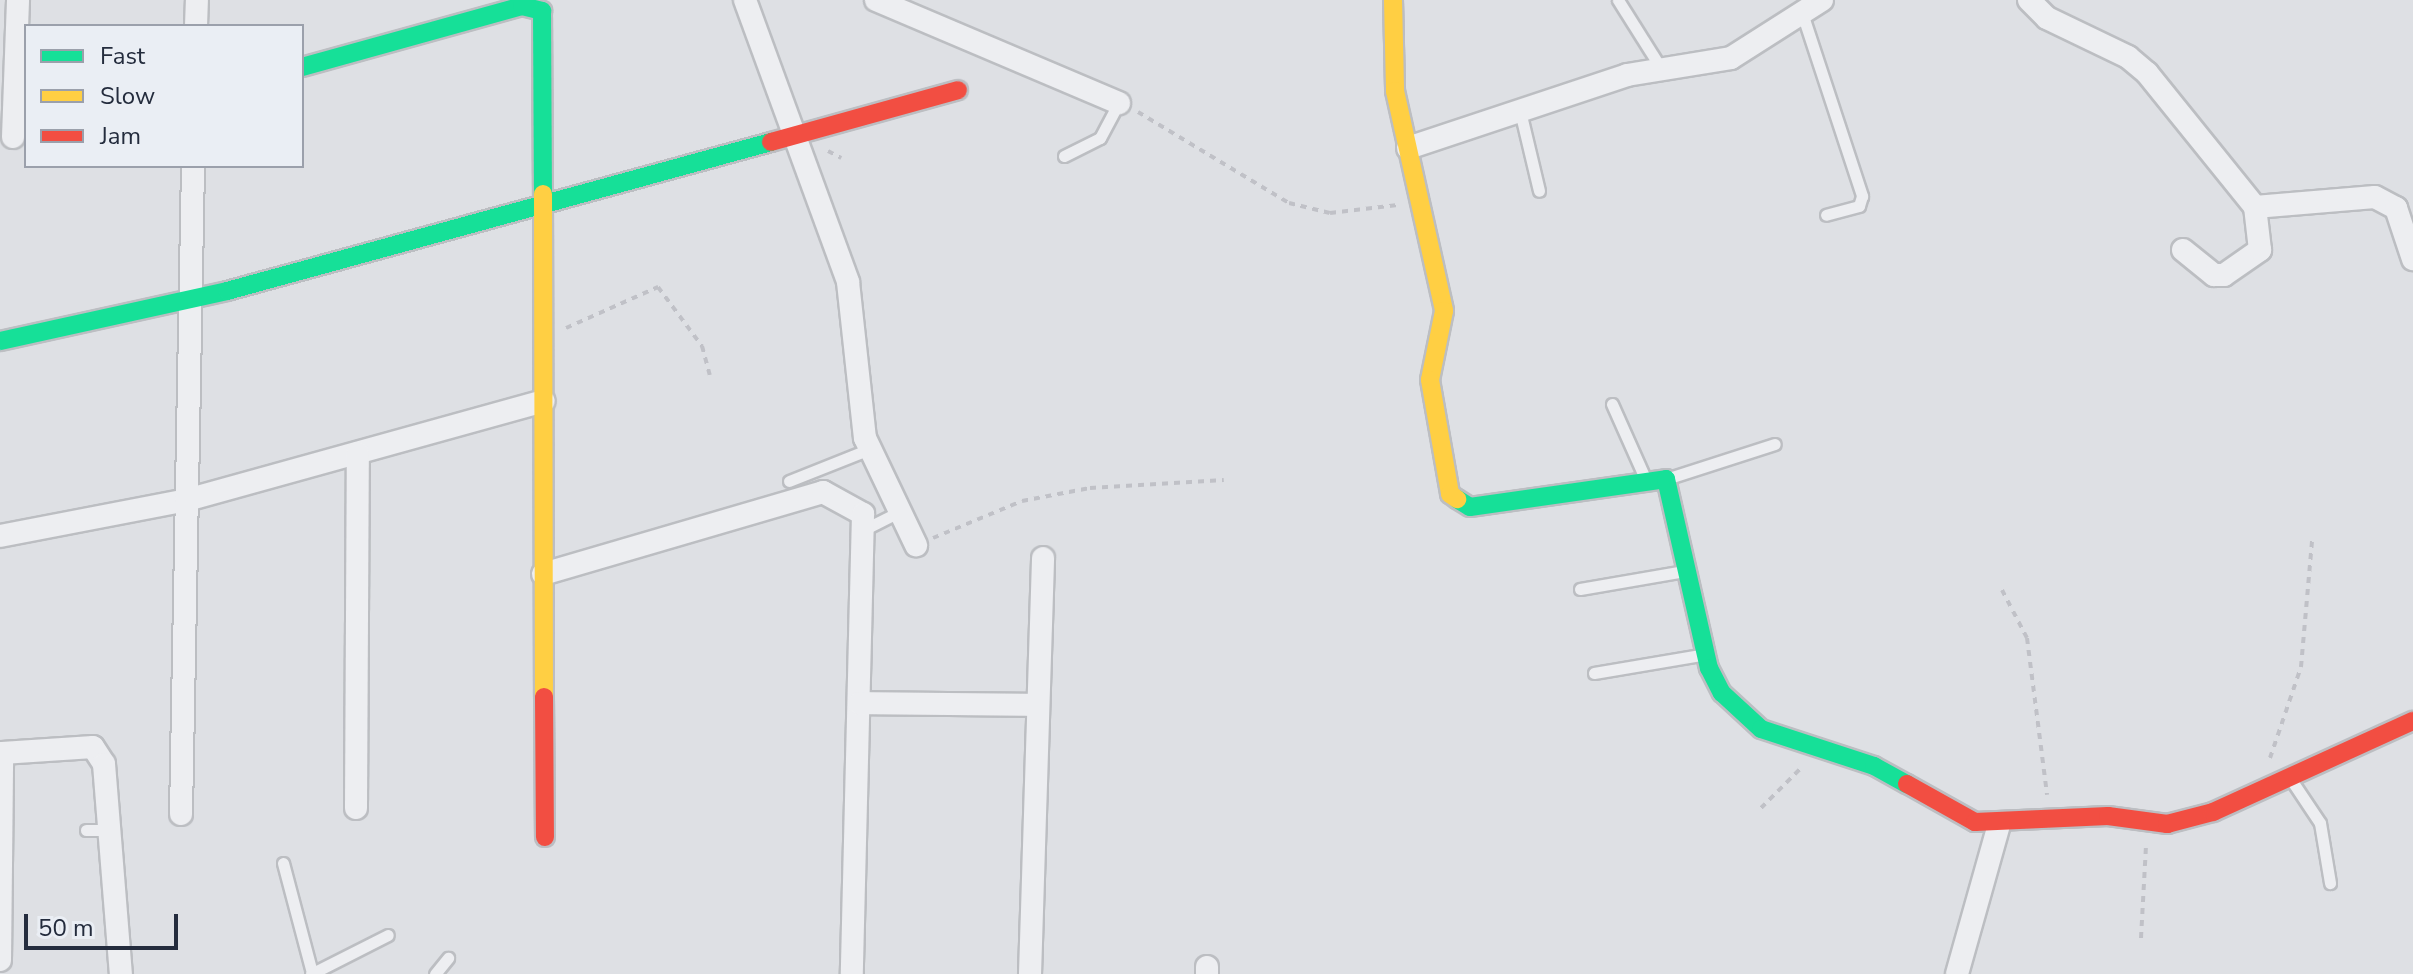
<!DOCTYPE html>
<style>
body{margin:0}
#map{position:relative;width:2413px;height:974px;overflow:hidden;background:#dee0e4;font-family:"Nunito Sans",sans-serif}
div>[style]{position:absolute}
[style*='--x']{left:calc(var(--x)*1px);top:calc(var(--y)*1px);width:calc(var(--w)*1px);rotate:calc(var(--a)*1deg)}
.path>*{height:4px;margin-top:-2px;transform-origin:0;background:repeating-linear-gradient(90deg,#c0c1c7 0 6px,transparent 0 12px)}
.roads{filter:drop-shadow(2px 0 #bcbec2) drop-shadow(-2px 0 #bcbec2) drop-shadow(0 2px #bcbec2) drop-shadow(0 -2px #bcbec2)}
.lane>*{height:11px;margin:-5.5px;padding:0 5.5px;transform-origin:5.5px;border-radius:5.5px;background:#edeef1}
.street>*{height:22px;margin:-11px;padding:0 11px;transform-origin:11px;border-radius:11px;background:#edeef1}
.fast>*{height:18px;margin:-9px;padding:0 9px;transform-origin:9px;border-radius:9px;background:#16e098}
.slow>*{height:18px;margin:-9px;padding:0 9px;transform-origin:9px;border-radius:9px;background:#ffcf43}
.jam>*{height:18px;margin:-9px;padding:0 9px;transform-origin:9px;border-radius:9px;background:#f24e42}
span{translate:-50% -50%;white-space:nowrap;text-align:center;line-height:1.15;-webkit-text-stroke:8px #eaeef4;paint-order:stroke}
.legend{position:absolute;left:24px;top:24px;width:280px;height:144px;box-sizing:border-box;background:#eaeef4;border:2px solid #9ba0ab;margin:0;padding:10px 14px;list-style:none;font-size:24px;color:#242c3d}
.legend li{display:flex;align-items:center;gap:16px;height:40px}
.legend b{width:40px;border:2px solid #9ba0ab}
.scale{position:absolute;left:24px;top:914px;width:154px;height:36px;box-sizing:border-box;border:4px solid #242c3d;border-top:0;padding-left:10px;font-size:24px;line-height:28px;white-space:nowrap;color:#242c3d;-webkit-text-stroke:6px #eaeef4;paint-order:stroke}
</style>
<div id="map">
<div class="path">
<i style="--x:1138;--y:112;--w:176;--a:31.1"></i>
<i style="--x:1289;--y:203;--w:42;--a:13.7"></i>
<i style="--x:1330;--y:213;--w:68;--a:-6.7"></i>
<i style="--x:828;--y:151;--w:15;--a:28"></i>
<i style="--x:566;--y:328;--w:101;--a:-24"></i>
<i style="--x:658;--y:287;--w:74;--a:53.3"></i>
<i style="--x:702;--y:346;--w:30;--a:75"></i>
<i style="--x:933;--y:538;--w:96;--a:-22.6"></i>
<i style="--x:1022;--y:501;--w:69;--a:-10.8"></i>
<i style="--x:1090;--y:488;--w:134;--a:-3.4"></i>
<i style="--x:2002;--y:590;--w:54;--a:62.5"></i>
<i style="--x:2027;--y:638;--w:158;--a:82.7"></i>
<i style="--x:2270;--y:758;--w:96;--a:-71.2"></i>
<i style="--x:2301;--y:667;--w:127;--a:-85"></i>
<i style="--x:1761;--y:808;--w:58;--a:-45"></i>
<i style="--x:2141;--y:938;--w:93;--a:-86.9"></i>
</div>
<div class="roads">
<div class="lane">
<i style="--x:1618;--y:0;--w:83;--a:57.8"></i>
<i style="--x:1802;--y:13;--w:193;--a:71.8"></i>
<i style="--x:1862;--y:196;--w:10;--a:107"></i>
<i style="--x:1859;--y:206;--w:34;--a:165"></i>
<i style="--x:1520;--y:111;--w:82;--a:76.6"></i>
<i style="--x:1064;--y:156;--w:40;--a:-26.6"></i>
<i style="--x:1100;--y:138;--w:40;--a:-62"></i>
<i style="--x:1612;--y:404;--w:81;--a:66"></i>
<i style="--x:1669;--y:478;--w:111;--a:-17.8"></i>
<i style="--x:789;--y:481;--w:87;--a:-21.6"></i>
<i style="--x:863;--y:530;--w:42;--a:-26.6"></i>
<i style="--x:1580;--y:589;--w:106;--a:-9.8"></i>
<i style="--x:1594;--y:673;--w:114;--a:-9.6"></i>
<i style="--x:2290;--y:778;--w:54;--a:56.3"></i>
<i style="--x:2320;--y:823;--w:61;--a:80.5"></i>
<i style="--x:86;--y:830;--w:21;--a:0"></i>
<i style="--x:283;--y:863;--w:114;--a:75.2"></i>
<i style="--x:311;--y:974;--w:86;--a:-26.9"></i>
<i style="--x:435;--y:974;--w:21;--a:-51"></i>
</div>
<div class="street">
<i style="--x:745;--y:0;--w:300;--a:69.9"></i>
<i style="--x:848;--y:282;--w:157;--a:83.8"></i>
<i style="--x:865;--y:438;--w:119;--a:64.5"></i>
<i style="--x:876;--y:0;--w:264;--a:23"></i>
<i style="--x:2029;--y:0;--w:25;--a:45"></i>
<i style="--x:2047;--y:18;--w:90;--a:25.7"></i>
<i style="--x:2128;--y:57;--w:25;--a:40"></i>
<i style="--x:2147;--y:73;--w:172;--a:51.1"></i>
<i style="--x:196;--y:26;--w:26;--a:-88"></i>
<i style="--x:13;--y:137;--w:137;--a:-87.9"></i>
<i style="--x:1408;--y:148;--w:231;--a:-18.4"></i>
<i style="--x:1627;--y:75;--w:105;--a:-9.3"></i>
<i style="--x:1731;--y:58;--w:108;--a:-32.5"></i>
<i style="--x:2183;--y:250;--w:40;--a:39"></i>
<i style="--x:2214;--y:275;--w:10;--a:0"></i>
<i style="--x:2224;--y:275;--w:44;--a:-34.8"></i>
<i style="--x:2260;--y:250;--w:43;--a:-96.6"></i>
<i style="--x:2255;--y:207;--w:120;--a:-4.8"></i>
<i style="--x:2375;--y:197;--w:24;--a:28"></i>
<i style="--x:2396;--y:208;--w:54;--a:71.6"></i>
<i style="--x:0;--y:536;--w:190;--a:-10.9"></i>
<i style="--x:187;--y:500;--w:370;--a:-15.5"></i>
<i style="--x:543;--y:574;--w:292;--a:-16.3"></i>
<i style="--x:823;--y:492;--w:46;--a:28.8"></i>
<i style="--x:863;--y:514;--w:460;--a:91.4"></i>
<i style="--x:859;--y:703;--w:179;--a:0.6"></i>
<i style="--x:356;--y:808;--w:355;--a:-89.7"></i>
<i style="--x:181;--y:814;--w:648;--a:-88.94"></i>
<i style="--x:0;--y:960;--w:207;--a:-89.4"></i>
<i style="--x:2;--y:753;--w:91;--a:-3.8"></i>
<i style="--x:93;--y:747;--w:20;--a:57"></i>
<i style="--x:104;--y:764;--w:211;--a:85.4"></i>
<i style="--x:1030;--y:974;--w:416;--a:-88.2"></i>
<i style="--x:1207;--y:974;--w:7;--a:-90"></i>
<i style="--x:1957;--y:974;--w:155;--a:-74.3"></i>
</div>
<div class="fast">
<i style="--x:302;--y:67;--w:228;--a:-15.5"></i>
<i style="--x:522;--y:6;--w:21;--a:14"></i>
<i style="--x:542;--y:11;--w:183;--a:89.7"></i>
<i style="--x:0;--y:341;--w:232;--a:-12.4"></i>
<i style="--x:227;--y:291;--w:564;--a:-15.32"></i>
<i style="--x:1457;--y:499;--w:15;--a:32"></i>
<i style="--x:1470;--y:507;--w:198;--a:-8.1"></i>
<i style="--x:1666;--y:479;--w:194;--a:77.2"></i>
<i style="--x:1709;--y:668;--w:28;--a:63"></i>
<i style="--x:1722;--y:693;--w:53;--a:42.7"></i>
<i style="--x:1761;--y:729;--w:119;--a:18.1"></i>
<i style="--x:1874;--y:766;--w:38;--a:29"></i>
</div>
<div class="slow">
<i style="--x:1393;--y:0;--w:91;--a:88.7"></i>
<i style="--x:1395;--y:91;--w:225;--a:77.4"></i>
<i style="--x:1444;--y:311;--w:70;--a:101.5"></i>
<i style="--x:1430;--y:380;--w:116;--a:80"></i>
<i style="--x:1450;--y:494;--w:9;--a:36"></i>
<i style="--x:543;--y:194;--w:503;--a:89.89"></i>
</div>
<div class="jam">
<i style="--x:771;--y:142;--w:194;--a:-15.5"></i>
<i style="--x:544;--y:697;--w:140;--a:89.6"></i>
<i style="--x:1907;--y:784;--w:78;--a:29.2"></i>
<i style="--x:1975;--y:822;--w:133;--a:-2.6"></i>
<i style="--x:2108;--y:816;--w:60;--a:7.7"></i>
<i style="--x:2167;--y:824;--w:48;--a:-14.6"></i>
<i style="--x:2213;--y:812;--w:220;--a:-24.5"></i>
</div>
</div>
<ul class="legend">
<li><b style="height:10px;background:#16e098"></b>Fast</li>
<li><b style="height:10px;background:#ffcf43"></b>Slow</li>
<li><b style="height:10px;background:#f24e42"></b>Jam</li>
</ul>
<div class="scale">50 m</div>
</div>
